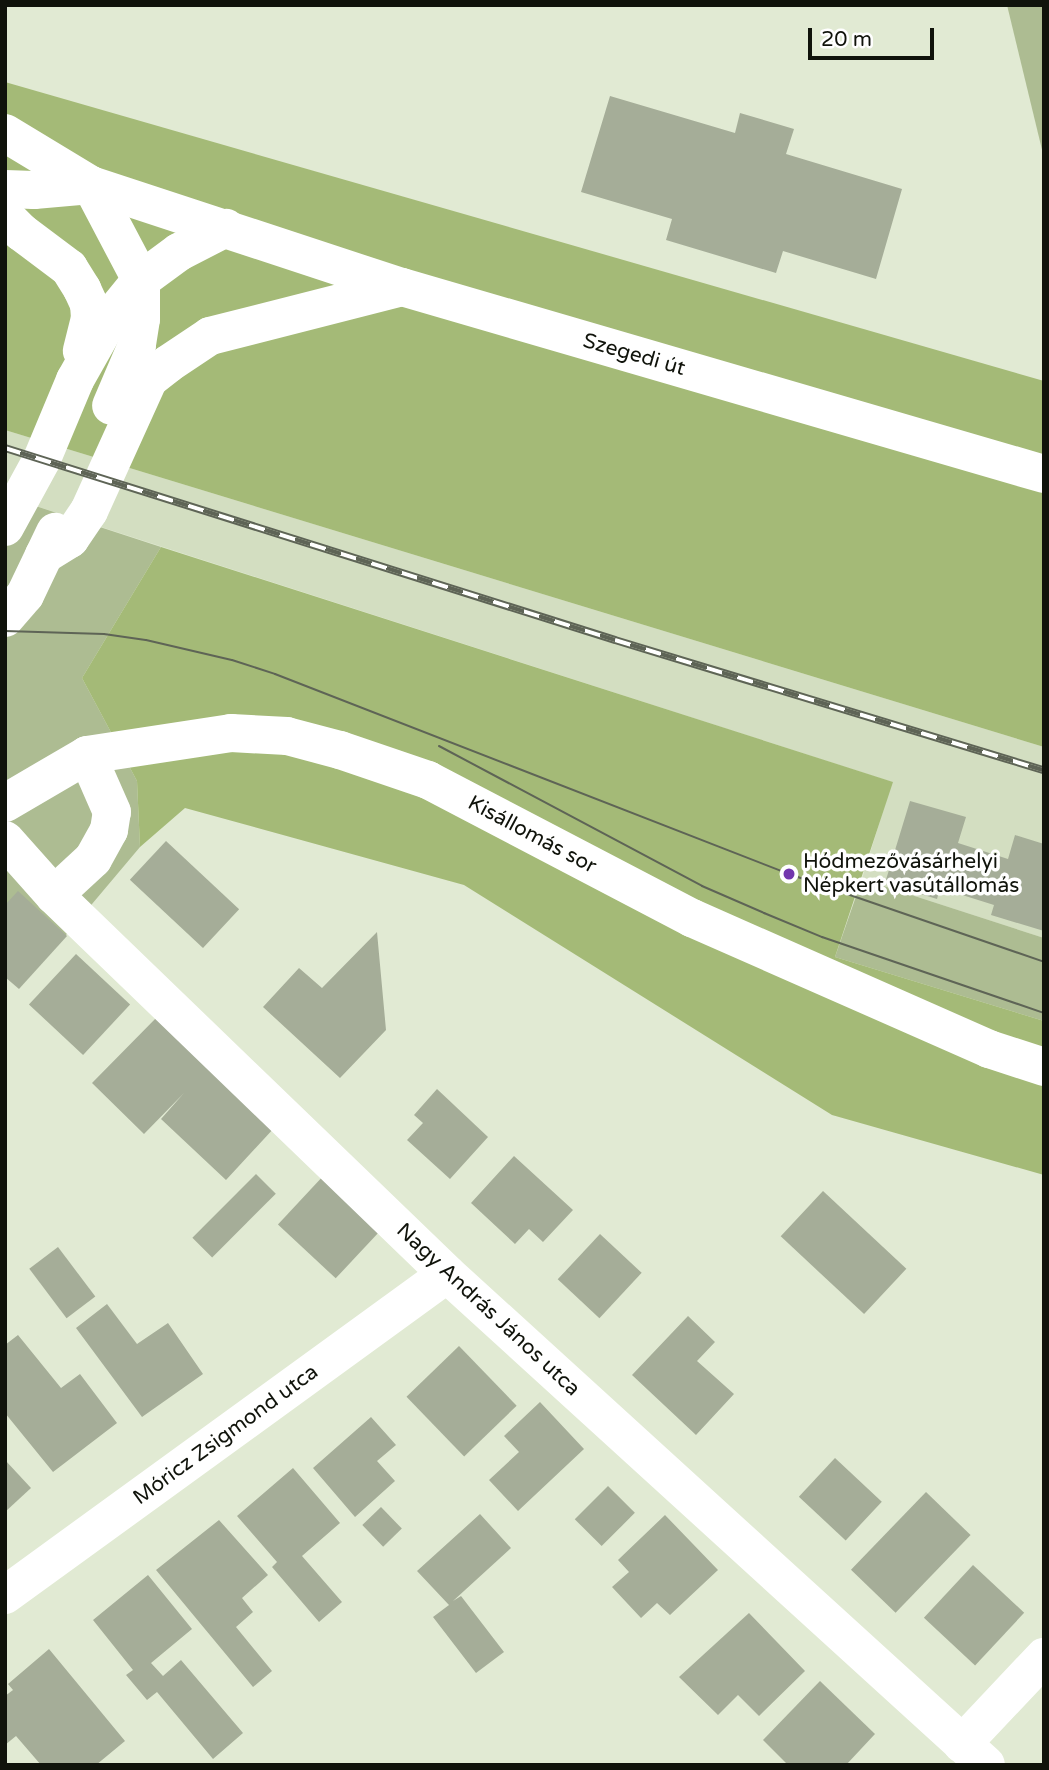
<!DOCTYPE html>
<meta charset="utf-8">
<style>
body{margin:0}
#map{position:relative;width:1049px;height:1770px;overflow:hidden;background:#e1ead3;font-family:"Varela Round",sans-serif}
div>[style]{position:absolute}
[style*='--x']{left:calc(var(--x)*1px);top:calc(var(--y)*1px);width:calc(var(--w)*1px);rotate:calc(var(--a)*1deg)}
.built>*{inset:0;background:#d3dec1}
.green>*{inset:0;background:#adbc92}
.forest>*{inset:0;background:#a4ba77}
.building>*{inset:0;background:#a5ad98;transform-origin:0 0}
.minor>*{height:38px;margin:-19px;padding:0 19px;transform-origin:19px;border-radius:19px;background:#fff}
.major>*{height:38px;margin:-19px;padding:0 19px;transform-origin:19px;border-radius:19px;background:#fff}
.tram>*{height:2px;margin:-1px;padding:0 1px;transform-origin:1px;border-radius:1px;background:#5e6456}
.rail>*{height:8px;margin-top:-4px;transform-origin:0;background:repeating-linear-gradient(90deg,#fff 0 16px,#5e6456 0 32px);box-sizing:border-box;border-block:2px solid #5e6456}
.dots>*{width:19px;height:19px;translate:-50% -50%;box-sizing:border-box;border:4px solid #fff;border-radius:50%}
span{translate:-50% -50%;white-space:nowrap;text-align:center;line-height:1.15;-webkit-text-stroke:7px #fff;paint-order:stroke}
.street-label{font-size:21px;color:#10130b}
.poi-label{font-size:21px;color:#10130b}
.left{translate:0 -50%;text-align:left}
.frame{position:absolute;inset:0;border:7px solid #10130b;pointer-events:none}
.scale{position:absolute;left:808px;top:28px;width:126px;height:32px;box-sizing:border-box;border:4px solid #10130b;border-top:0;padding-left:9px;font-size:21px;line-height:24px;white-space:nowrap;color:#10130b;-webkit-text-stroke:5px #fff;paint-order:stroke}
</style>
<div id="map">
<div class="built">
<i style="clip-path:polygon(5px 430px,1044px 747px,1044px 938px,862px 879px,892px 782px,5px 496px)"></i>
</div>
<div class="green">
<i style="clip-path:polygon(1007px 5px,1044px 5px,1044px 158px)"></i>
<i style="clip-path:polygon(5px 496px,161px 547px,82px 678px,137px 781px,140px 847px,55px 948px,5px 902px)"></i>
<i style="clip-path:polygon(862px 879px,1044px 938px,1044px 1021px,835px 957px)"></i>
</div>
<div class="forest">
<i style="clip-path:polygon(5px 82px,1044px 381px,1044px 747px,5px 430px)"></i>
<i style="clip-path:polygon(161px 547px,893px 782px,835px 957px,1044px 1021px,1044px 1175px,832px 1115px,464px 885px,185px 808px,140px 847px,137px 781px,82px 678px)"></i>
</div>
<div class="building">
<i style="clip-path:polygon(610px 96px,735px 133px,740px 113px,794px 129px,786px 154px,902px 189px,876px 279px,783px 251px,776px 273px,666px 240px,672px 219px,581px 192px)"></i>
<i style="clip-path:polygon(910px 801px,966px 817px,958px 843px,1008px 859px,1015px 835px,1044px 844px,1044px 931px,991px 915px,994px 905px,940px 888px,937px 899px,885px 883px)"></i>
<i style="left:166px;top:841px;width:100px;height:53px;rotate:43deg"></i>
<i style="clip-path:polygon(18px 891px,67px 936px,19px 989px,5px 977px,5px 905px)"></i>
<i style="clip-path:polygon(377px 932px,386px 1030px,340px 1078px,263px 1007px,299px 968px,322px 988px)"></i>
<i style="left:76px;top:954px;width:74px;height:69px;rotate:43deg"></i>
<i style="clip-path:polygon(158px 1016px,275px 1127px,226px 1180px,161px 1119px,184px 1093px,144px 1134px,92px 1083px)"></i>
<i style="clip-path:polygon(437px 1089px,488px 1137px,450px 1179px,407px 1140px,423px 1123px,414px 1115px)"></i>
<i style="clip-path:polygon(514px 1156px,573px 1210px,543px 1242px,529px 1229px,515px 1244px,471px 1203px)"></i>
<i style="left:256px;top:1174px;width:28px;height:90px;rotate:45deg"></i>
<i style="left:325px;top:1174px;width:79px;height:69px;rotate:43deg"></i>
<i style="left:823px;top:1191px;width:114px;height:62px;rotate:43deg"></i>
<i style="left:600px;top:1234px;width:57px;height:62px;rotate:43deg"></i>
<i style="left:58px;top:1247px;width:62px;height:36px;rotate:53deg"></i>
<i style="clip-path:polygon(107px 1304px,137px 1344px,168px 1323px,203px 1374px,142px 1417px,76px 1328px)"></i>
<i style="clip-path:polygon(688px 1316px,715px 1342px,697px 1361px,734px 1394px,696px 1435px,632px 1375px)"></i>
<i style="clip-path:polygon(18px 1335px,61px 1388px,80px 1374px,117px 1423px,53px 1472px,5px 1413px,5px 1345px)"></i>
<i style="left:459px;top:1346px;width:83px;height:73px;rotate:46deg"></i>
<i style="clip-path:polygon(540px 1402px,584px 1449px,518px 1511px,489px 1480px,519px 1452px,504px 1436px)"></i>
<i style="clip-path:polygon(371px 1417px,396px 1445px,377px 1461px,395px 1481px,355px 1517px,313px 1468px)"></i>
<i style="left:835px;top:1458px;width:64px;height:53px;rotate:43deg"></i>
<i style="clip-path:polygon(5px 1460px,31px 1488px,5px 1512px)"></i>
<i style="clip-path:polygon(293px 1468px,340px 1523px,302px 1556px,342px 1602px,319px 1622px,272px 1567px,277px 1562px,237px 1516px)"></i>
<i style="left:608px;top:1486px;width:38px;height:47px;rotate:45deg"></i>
<i style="left:926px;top:1492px;width:62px;height:108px;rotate:44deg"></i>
<i style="left:381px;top:1507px;width:30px;height:26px;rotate:46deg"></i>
<i style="clip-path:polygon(480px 1514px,511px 1548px,453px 1601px,461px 1596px,504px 1652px,476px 1673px,433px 1617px,449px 1605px,417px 1571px)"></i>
<i style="clip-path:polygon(665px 1515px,718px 1570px,670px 1615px,657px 1603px,641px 1618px,612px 1587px,629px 1572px,618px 1560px)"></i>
<i style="clip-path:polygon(219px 1520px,268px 1575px,242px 1598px,253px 1612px,236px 1627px,272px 1671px,253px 1687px,156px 1570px)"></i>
<i style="left:973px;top:1565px;width:70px;height:72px;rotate:43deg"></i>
<i style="clip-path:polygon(148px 1575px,192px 1629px,151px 1663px,163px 1676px,181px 1660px,243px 1733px,213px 1759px,157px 1692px,147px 1700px,126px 1675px,133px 1670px,93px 1620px)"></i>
<i style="clip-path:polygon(749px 1613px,805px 1671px,759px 1716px,738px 1695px,718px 1715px,679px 1677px)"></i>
<i style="clip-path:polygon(49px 1649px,125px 1741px,96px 1765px,41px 1765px,16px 1736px,5px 1745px,5px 1696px,13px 1690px,8px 1684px)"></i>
<i style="clip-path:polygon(820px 1681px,875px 1734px,846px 1765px,788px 1765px,763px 1740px)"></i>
</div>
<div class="minor">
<i style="--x:91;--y:185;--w:107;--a:62.2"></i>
<i style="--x:141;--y:280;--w:39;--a:90"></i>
<i style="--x:141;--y:319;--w:26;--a:99"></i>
<i style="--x:137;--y:345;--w:66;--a:113.1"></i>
<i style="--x:5;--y:216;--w:23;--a:45"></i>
<i style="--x:21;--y:232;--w:60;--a:36.9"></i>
<i style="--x:69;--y:268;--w:25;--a:58"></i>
<i style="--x:82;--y:289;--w:17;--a:65"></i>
<i style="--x:89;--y:304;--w:14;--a:86"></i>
<i style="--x:90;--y:318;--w:34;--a:104"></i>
<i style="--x:5;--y:527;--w:77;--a:-61.4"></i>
<i style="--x:42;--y:459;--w:86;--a:-67.3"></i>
<i style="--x:75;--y:380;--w:71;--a:-60.6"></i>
<i style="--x:110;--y:318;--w:49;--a:-50.8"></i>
<i style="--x:141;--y:280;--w:47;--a:-36.4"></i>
<i style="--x:179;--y:252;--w:53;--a:-27.1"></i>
<i style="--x:44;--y:555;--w:31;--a:-32"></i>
<i style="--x:70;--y:539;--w:34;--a:-56"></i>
<i style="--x:89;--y:511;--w:145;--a:-65.6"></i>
<i style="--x:149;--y:379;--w:24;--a:-38"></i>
<i style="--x:168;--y:364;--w:50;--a:-33.7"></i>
<i style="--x:210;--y:336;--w:198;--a:-14.3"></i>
<i style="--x:5;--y:618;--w:30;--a:-49"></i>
<i style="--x:25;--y:595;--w:70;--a:-64.5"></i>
<i style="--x:5;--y:803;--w:95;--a:-30.3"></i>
<i style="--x:87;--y:755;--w:146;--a:-8.7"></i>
<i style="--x:231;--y:733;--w:56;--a:3.1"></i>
<i style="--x:287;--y:736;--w:55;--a:14.8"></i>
<i style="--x:340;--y:750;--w:93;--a:18.8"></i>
<i style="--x:428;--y:780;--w:298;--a:27.6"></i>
<i style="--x:692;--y:918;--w:325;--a:23.8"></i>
<i style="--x:989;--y:1049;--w:58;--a:18.1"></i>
<i style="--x:5;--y:840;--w:74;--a:48.3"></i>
<i style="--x:54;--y:895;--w:546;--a:43.96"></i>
<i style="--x:447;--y:1274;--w:729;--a:42.33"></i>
<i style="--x:54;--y:895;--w:53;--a:-42.7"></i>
<i style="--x:93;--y:859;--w:33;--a:-61"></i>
<i style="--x:109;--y:830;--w:18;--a:-81"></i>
<i style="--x:112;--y:812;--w:62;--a:-113.7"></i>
<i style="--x:5;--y:1595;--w:546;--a:-35.99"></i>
<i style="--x:962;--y:1744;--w:120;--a:-46.7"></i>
</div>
<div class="major">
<i style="--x:5;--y:133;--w:100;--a:31.2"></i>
<i style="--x:91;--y:185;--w:327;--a:18.2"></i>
<i style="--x:402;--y:287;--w:669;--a:16.24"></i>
<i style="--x:5;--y:189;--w:29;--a:2"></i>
<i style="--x:34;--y:190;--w:57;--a:-5"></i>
</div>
<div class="tram">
<i style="--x:5;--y:631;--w:99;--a:1.7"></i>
<i style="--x:104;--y:634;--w:42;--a:8.1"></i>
<i style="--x:146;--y:640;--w:88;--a:13.1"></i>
<i style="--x:232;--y:660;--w:45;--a:18"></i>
<i style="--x:275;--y:674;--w:552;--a:21.26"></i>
<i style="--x:789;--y:874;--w:270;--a:19"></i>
<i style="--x:439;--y:746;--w:298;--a:28"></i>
<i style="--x:702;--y:886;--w:68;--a:23.5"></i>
<i style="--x:764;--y:913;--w:63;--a:22.5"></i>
<i style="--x:822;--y:937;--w:235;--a:18.9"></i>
</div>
<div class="rail">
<i style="--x:5;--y:448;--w:640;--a:17.47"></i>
<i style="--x:615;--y:640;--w:448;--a:16.9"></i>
</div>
<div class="dots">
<i style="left:789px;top:874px;background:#7337ad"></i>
</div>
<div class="street-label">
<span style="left:634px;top:355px;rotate:16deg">Szegedi út</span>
<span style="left:532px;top:835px;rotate:28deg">Kisállomás sor</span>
<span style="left:488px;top:1310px;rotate:43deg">Nagy András János utca</span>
<span style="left:226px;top:1435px;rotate:-36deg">Móricz Zsigmond utca</span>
</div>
<div class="poi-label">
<span class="left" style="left:803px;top:874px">Hódmezővásárhelyi<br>Népkert vasútállomás</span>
</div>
<div class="frame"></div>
<div class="scale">20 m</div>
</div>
